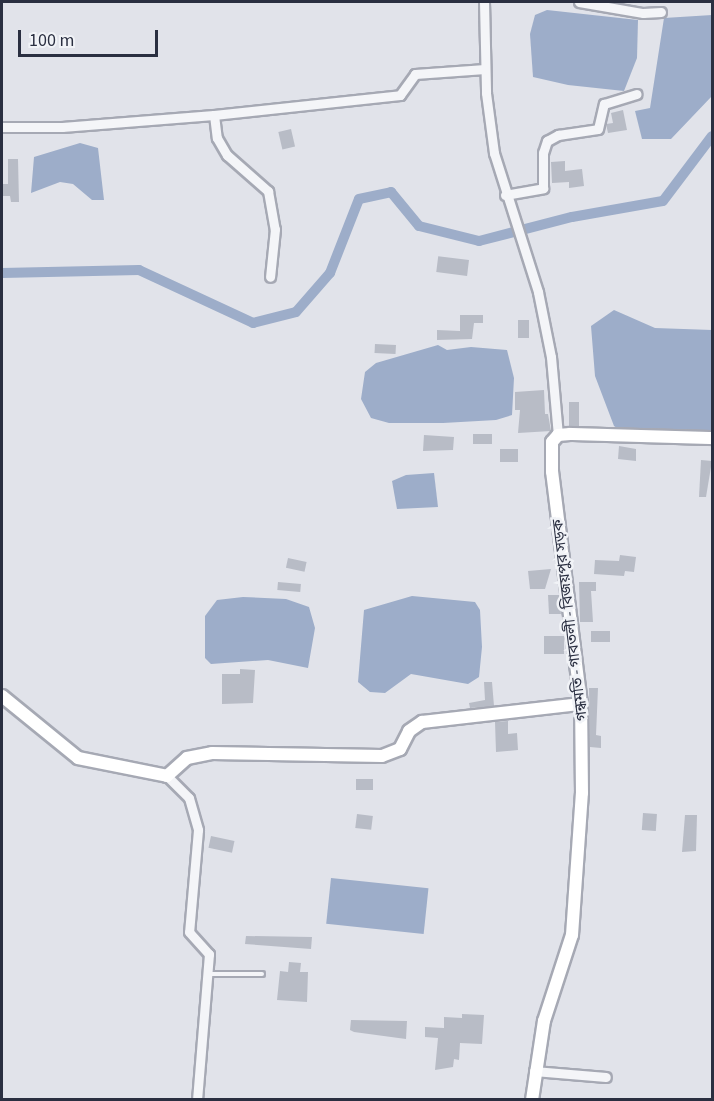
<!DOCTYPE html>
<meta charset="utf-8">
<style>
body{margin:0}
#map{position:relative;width:714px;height:1101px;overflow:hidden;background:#e1e3ea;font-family:"Source Sans 3","Noto Sans Bengali",sans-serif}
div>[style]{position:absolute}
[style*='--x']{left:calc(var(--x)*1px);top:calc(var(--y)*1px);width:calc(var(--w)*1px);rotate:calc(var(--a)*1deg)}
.water>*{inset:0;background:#9dadc9;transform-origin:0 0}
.canal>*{height:10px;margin:-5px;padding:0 5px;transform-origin:5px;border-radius:5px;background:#9dadc9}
.building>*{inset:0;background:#b8bcc6;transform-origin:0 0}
.roads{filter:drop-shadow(2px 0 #a6a9b4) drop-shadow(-2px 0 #a6a9b4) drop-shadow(0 2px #a6a9b4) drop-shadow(0 -2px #a6a9b4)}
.lane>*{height:4.5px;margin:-2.25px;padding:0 2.25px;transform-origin:2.25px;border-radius:2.25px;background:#f4f5f8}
.street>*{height:9px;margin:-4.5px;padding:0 4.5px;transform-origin:4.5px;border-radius:4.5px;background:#f4f5f8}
.secondary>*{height:12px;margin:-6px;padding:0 6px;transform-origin:6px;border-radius:6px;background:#fff}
span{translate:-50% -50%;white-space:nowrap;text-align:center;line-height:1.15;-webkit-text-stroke:5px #f1f3f7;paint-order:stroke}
.street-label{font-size:15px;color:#2a2f41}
.frame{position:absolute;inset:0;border:3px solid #2a2f41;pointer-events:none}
.scale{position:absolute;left:18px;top:30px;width:140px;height:27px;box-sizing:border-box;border:3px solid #2a2f41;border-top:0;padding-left:8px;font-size:18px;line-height:21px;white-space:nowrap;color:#2a2f41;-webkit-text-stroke:4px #f1f3f7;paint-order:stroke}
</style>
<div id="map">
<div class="water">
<i style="clip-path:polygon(547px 10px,638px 20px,637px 58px,624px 91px,568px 85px,533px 77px,530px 34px,535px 15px)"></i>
<i style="clip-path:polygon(712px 15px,712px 96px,671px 139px,642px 139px,635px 111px,650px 108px,664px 18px)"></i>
<i style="clip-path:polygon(80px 143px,98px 148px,104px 200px,92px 200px,73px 184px,60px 182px,31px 193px,34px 157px)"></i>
<i style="clip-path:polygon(614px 310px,655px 328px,712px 330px,712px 430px,620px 430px,614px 426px,595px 376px,591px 326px)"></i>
<i style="clip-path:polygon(438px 345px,447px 350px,471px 347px,507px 350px,514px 378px,512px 415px,496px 420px,443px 423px,389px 423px,371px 418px,361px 399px,365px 372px,376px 363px)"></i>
<i style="clip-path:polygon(434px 473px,438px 507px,397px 509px,392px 481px,406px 475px)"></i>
<i style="clip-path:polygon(412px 596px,475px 602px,480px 610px,482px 647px,479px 677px,468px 684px,411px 674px,385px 693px,370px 692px,358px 682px,364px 610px)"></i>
<i style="clip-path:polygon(243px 597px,286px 599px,309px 607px,315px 628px,308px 668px,268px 660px,211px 664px,205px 658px,205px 616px,217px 600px)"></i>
<i style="left:331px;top:878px;width:98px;height:46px;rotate:6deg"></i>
</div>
<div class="canal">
<i style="--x:2;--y:273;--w:137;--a:-1.3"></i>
<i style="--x:139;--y:270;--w:126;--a:24.9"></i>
<i style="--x:253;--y:323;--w:44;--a:-14.3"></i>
<i style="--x:296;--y:312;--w:52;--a:-48.9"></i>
<i style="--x:330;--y:273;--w:79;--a:-68.6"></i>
<i style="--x:359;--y:199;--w:33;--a:-12"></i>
<i style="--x:391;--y:192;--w:44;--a:50.5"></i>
<i style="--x:419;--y:226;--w:62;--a:14"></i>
<i style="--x:479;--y:241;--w:96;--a:-14.5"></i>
<i style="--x:572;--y:217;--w:92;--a:-10"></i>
<i style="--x:663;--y:201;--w:81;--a:-53"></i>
</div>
<div class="building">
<i style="clip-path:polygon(623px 110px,627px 130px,608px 133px,606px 124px,613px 123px,611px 113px)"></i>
<i style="left:291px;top:129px;width:18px;height:13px;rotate:77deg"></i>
<i style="clip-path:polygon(8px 159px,18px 159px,19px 202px,11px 202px,10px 196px,2px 196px,3px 184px,8px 184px)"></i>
<i style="clip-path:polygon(565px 161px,565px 171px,582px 169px,584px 186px,569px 188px,569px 182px,552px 183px,551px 162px)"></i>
<i style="left:469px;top:260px;width:16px;height:31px;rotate:97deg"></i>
<i style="clip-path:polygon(460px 315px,483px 315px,483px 323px,474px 323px,472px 339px,437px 340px,437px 330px,460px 331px)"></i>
<i style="left:529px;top:320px;width:18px;height:11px;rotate:90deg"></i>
<i style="left:375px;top:344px;width:21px;height:9px;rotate:3deg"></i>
<i style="clip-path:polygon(544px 390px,545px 414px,548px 414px,551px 431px,518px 433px,520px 410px,515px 410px,515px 392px)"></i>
<i style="left:569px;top:402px;width:10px;height:24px"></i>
<i style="left:492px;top:434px;width:10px;height:19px;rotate:90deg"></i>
<i style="clip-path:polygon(424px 435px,454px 437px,453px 450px,423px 451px)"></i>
<i style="clip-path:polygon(619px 446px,636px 449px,636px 461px,618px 459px)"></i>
<i style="left:500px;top:449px;width:18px;height:13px"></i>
<i style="clip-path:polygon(701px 460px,712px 461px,706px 497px,699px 497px)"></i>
<i style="clip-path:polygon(620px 555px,636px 557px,634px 572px,625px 571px,624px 576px,594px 574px,595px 560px,619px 561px)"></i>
<i style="left:288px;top:558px;width:19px;height:10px;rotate:12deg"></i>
<i style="clip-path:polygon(551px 569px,545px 589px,530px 589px,528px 571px)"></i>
<i style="left:278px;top:582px;width:23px;height:8px;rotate:5deg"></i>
<i style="clip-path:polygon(579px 582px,596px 582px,596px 591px,591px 591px,593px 622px,580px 622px)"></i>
<i style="clip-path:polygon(548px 595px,559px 595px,561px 614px,549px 614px)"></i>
<i style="left:591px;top:631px;width:19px;height:11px"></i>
<i style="left:544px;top:636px;width:20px;height:18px"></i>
<i style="clip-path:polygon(240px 669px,255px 670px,253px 703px,222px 704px,222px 674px,240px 674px)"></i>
<i style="clip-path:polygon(484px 682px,492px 682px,494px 706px,470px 708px,469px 703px,485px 700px)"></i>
<i style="clip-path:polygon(589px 688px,598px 688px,596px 735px,601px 736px,601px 748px,590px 747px)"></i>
<i style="clip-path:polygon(508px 721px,508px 734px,517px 733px,518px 750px,496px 752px,495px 722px)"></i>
<i style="left:356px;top:779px;width:17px;height:11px"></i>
<i style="left:643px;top:813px;width:14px;height:17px;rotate:4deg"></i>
<i style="left:357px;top:814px;width:16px;height:14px;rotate:7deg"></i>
<i style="clip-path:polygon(685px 815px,697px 815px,696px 851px,682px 852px)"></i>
<i style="left:211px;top:836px;width:24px;height:12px;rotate:12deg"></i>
<i style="clip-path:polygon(246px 936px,312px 937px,311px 949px,245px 944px)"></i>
<i style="clip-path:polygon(289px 962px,301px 963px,300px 972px,308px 972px,307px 1002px,277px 1000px,280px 971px,288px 972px)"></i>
<i style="clip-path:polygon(462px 1014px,484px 1015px,482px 1044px,460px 1043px,459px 1060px,454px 1059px,453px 1067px,435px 1070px,438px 1038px,425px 1037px,425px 1027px,444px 1028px,444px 1017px,462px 1018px)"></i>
<i style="clip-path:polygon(351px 1020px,407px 1021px,406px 1039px,354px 1032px,350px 1030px)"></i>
</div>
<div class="roads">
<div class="lane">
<i style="--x:208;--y:974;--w:54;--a:0"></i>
</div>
<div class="street">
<i style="--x:484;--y:2;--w:91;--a:88.7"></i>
<i style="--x:486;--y:93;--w:61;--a:82.4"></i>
<i style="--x:494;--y:153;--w:146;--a:72.4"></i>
<i style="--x:538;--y:292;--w:66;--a:78.7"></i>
<i style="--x:551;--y:357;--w:78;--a:84.9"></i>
<i style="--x:579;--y:2;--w:65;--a:9.8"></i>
<i style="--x:643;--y:13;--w:18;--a:-3"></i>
<i style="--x:214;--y:115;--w:23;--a:83"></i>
<i style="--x:217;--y:138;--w:20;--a:60"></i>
<i style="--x:227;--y:155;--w:55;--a:41.3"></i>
<i style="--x:268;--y:191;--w:39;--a:80"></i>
<i style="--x:275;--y:229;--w:48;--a:95.9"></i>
<i style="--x:2;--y:127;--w:60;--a:0"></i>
<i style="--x:62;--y:127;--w:152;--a:-4.5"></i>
<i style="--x:214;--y:115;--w:187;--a:-6.1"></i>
<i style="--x:400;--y:95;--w:26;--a:-54"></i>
<i style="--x:415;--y:74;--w:70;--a:-4.1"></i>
<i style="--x:505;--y:195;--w:39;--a:-10"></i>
<i style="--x:543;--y:188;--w:35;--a:-90"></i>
<i style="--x:543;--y:153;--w:13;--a:-72"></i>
<i style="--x:547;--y:141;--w:13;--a:-29"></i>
<i style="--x:558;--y:135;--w:40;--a:-8.5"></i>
<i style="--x:598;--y:129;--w:26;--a:-77"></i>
<i style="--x:604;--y:104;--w:34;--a:-17"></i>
<i style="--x:167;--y:776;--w:31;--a:45"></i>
<i style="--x:189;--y:798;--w:33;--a:74"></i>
<i style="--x:198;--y:830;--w:102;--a:95"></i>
<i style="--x:189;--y:932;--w:30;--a:48"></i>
<i style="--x:209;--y:954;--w:146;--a:94.7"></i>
<i style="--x:534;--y:1071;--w:72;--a:4.8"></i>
</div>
<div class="secondary">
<i style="--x:2;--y:696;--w:98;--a:39.2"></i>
<i style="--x:78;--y:758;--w:91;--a:11.4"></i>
<i style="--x:167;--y:776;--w:27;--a:-42"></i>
<i style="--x:187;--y:758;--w:25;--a:-11"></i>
<i style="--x:212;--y:753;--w:170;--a:1"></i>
<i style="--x:382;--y:756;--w:19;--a:-21"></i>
<i style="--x:400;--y:749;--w:20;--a:-63"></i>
<i style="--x:409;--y:731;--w:16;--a:-35"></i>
<i style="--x:422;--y:722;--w:160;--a:-6.5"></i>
<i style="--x:532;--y:1100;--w:80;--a:-81.4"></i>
<i style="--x:544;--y:1021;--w:90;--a:-72"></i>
<i style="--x:572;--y:935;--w:142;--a:-86"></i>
<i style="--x:582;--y:793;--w:89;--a:-90.6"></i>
<i style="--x:581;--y:704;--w:234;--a:-97.1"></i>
<i style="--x:552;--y:472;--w:30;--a:-90"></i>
<i style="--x:552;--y:442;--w:9;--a:-49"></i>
<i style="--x:558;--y:435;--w:12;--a:-5"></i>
<i style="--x:570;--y:434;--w:142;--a:1.6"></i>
</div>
</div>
<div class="street-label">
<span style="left:570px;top:620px;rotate:-97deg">গন্ধমতি - গাবতলী - বিজয়পুর সড়ক</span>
</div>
<div class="frame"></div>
<div class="scale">100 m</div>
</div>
